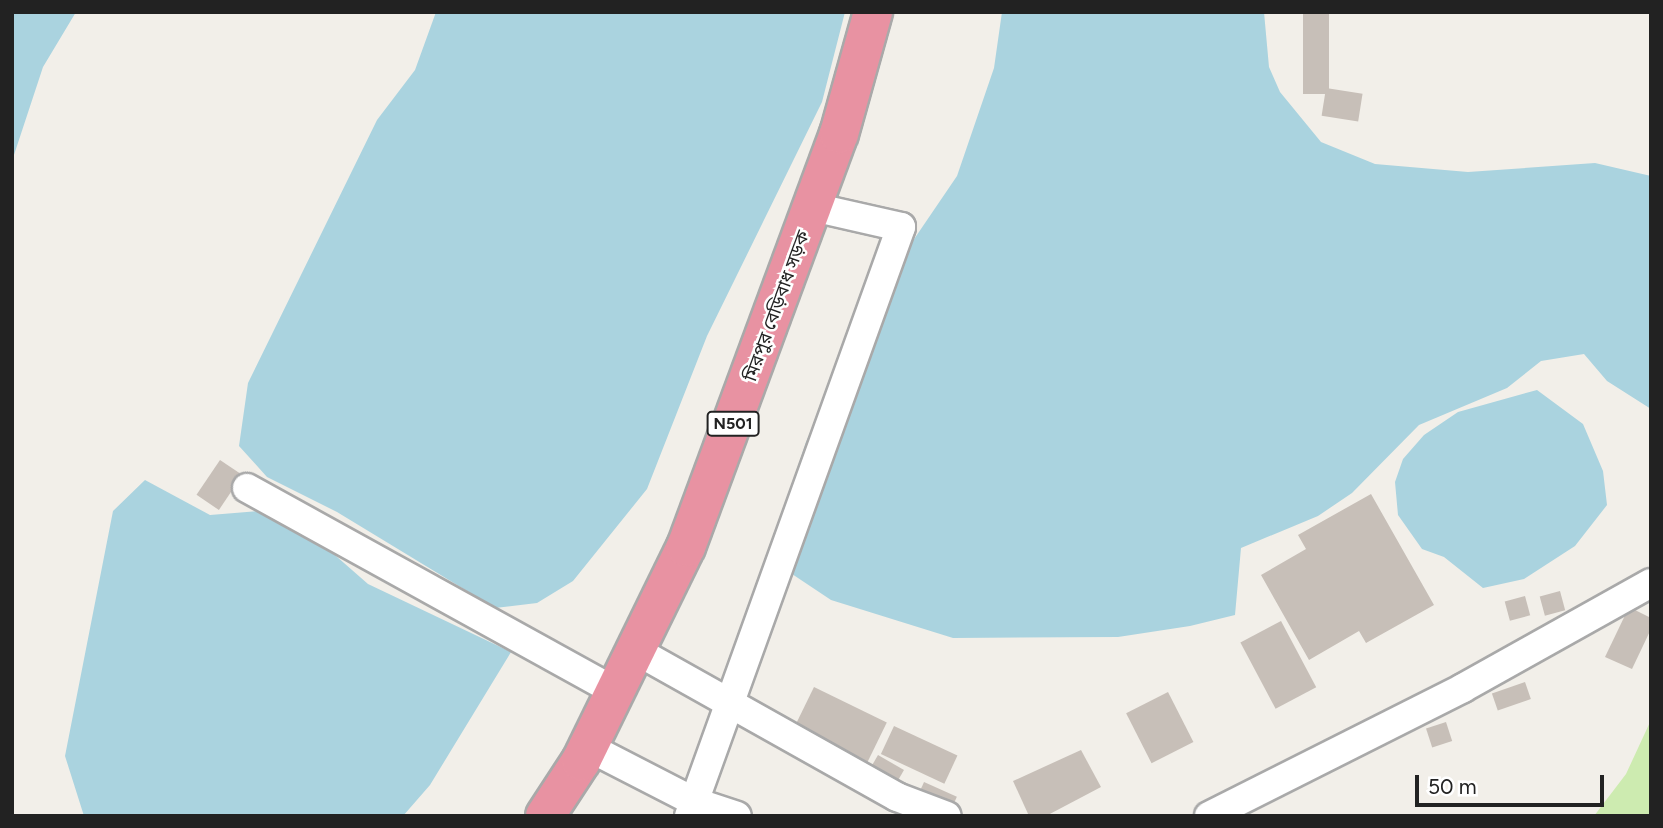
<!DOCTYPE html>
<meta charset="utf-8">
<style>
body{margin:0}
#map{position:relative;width:1663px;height:828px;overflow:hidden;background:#f2efe9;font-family:Figtree,"Noto Sans Bengali",sans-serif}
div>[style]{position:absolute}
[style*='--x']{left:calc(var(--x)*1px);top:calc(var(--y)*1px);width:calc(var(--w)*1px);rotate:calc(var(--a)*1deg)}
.grass>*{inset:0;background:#cdebb0}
.water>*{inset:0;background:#aad3df}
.building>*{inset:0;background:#c7bfb8;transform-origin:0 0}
.roads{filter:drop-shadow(2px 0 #a9a9a9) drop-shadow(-2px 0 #a9a9a9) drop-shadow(0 2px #a9a9a9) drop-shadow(0 -2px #a9a9a9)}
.street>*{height:28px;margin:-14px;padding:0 14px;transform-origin:14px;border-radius:14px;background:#fff}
.highway>*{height:38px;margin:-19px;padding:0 19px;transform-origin:19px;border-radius:19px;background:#e892a2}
span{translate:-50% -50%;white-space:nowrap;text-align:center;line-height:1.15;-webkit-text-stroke:5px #fff;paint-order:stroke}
.shield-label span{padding:2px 5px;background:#fff;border:2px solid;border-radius:5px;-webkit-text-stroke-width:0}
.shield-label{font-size:16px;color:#222;font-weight:700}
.street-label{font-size:18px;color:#222}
.frame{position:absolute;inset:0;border:14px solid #222;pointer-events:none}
.scale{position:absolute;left:1415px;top:775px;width:189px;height:32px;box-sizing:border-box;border:4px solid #222;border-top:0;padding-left:9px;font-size:21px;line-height:24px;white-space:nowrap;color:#222;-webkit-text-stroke:5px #fff;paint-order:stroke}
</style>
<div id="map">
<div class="grass">
<i style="clip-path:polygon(1651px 720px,1651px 816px,1594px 816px,1626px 774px)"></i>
</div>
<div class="water">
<i style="clip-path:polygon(12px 12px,76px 12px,43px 67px,12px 161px)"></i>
<i style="clip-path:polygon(436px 12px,845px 12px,822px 102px,707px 336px,647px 489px,573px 581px,537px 603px,495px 608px,337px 512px,267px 477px,239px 446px,248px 383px,377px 120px,415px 70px)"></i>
<i style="clip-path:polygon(1002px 12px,1264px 12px,1269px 67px,1280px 92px,1321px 142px,1375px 164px,1468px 172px,1595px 163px,1651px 176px,1651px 409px,1607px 381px,1584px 354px,1541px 361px,1507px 388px,1419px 425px,1352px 493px,1318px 516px,1241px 548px,1235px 615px,1190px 626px,1118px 637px,953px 638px,831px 600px,771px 560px,784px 509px,806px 442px,839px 371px,889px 276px,957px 176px,994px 68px)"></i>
<i style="clip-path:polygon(1537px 390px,1583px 424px,1603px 471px,1607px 505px,1575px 546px,1524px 579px,1483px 588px,1444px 557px,1422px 549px,1398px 515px,1395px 482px,1403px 459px,1424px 435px,1458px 412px)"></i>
<i style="clip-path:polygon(145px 480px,210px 515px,259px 511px,328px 549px,368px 584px,511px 652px,430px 785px,403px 816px,84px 816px,65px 756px,113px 511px)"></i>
</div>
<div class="building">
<i style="left:1303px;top:12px;width:26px;height:82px"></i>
<i style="left:1326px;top:88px;width:37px;height:28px;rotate:9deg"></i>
<i style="left:220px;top:460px;width:27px;height:42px;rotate:34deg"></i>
<i style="clip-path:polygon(1371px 494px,1434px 605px,1366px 643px,1359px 631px,1309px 660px,1261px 575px,1306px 549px,1298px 535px)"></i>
<i style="left:1560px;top:591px;width:20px;height:21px;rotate:75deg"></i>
<i style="left:1525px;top:596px;width:20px;height:21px;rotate:75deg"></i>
<i style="clip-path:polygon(1629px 607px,1651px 618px,1651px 629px,1632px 669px,1605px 657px)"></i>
<i style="left:1281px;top:621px;width:75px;height:46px;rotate:62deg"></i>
<i style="left:1525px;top:682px;width:18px;height:35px;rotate:71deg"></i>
<i style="left:814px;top:687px;width:81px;height:51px;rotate:26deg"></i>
<i style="left:1168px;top:692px;width:56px;height:47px;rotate:63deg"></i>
<i style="left:1446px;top:722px;width:20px;height:21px;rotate:72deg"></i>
<i style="left:894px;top:726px;width:70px;height:31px;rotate:25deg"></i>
<i style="clip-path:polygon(1081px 750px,1101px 787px,1046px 816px,1029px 816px,1013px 781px)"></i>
<i style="left:878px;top:755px;width:30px;height:15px;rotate:30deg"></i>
<i style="left:924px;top:782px;width:36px;height:12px;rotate:24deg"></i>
</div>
<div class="roads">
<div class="street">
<i style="--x:247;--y:488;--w:420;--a:28.9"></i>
<i style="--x:635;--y:650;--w:300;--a:29.3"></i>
<i style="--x:897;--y:797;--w:53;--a:20.8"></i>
<i style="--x:588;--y:747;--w:120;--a:27.2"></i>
<i style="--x:695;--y:802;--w:44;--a:18.4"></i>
<i style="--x:689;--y:816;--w:626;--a:-70.2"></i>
<i style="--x:901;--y:227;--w:90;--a:-167.2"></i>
<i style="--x:1209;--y:816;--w:284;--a:-26.7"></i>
<i style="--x:1463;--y:688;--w:215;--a:-29.2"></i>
</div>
<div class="highway">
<i style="--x:545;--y:816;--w:66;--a:-56.8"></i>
<i style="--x:581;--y:761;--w:238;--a:-63.9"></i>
<i style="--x:686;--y:547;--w:440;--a:-69.7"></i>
<i style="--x:839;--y:134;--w:127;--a:-74.4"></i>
</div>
</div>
<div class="shield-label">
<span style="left:733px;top:424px">N501</span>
</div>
<div class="street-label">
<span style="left:777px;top:306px;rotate:-70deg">মিরপুর বেড়িবাধ সড়ক</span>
</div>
<div class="frame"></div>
<div class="scale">50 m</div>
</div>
